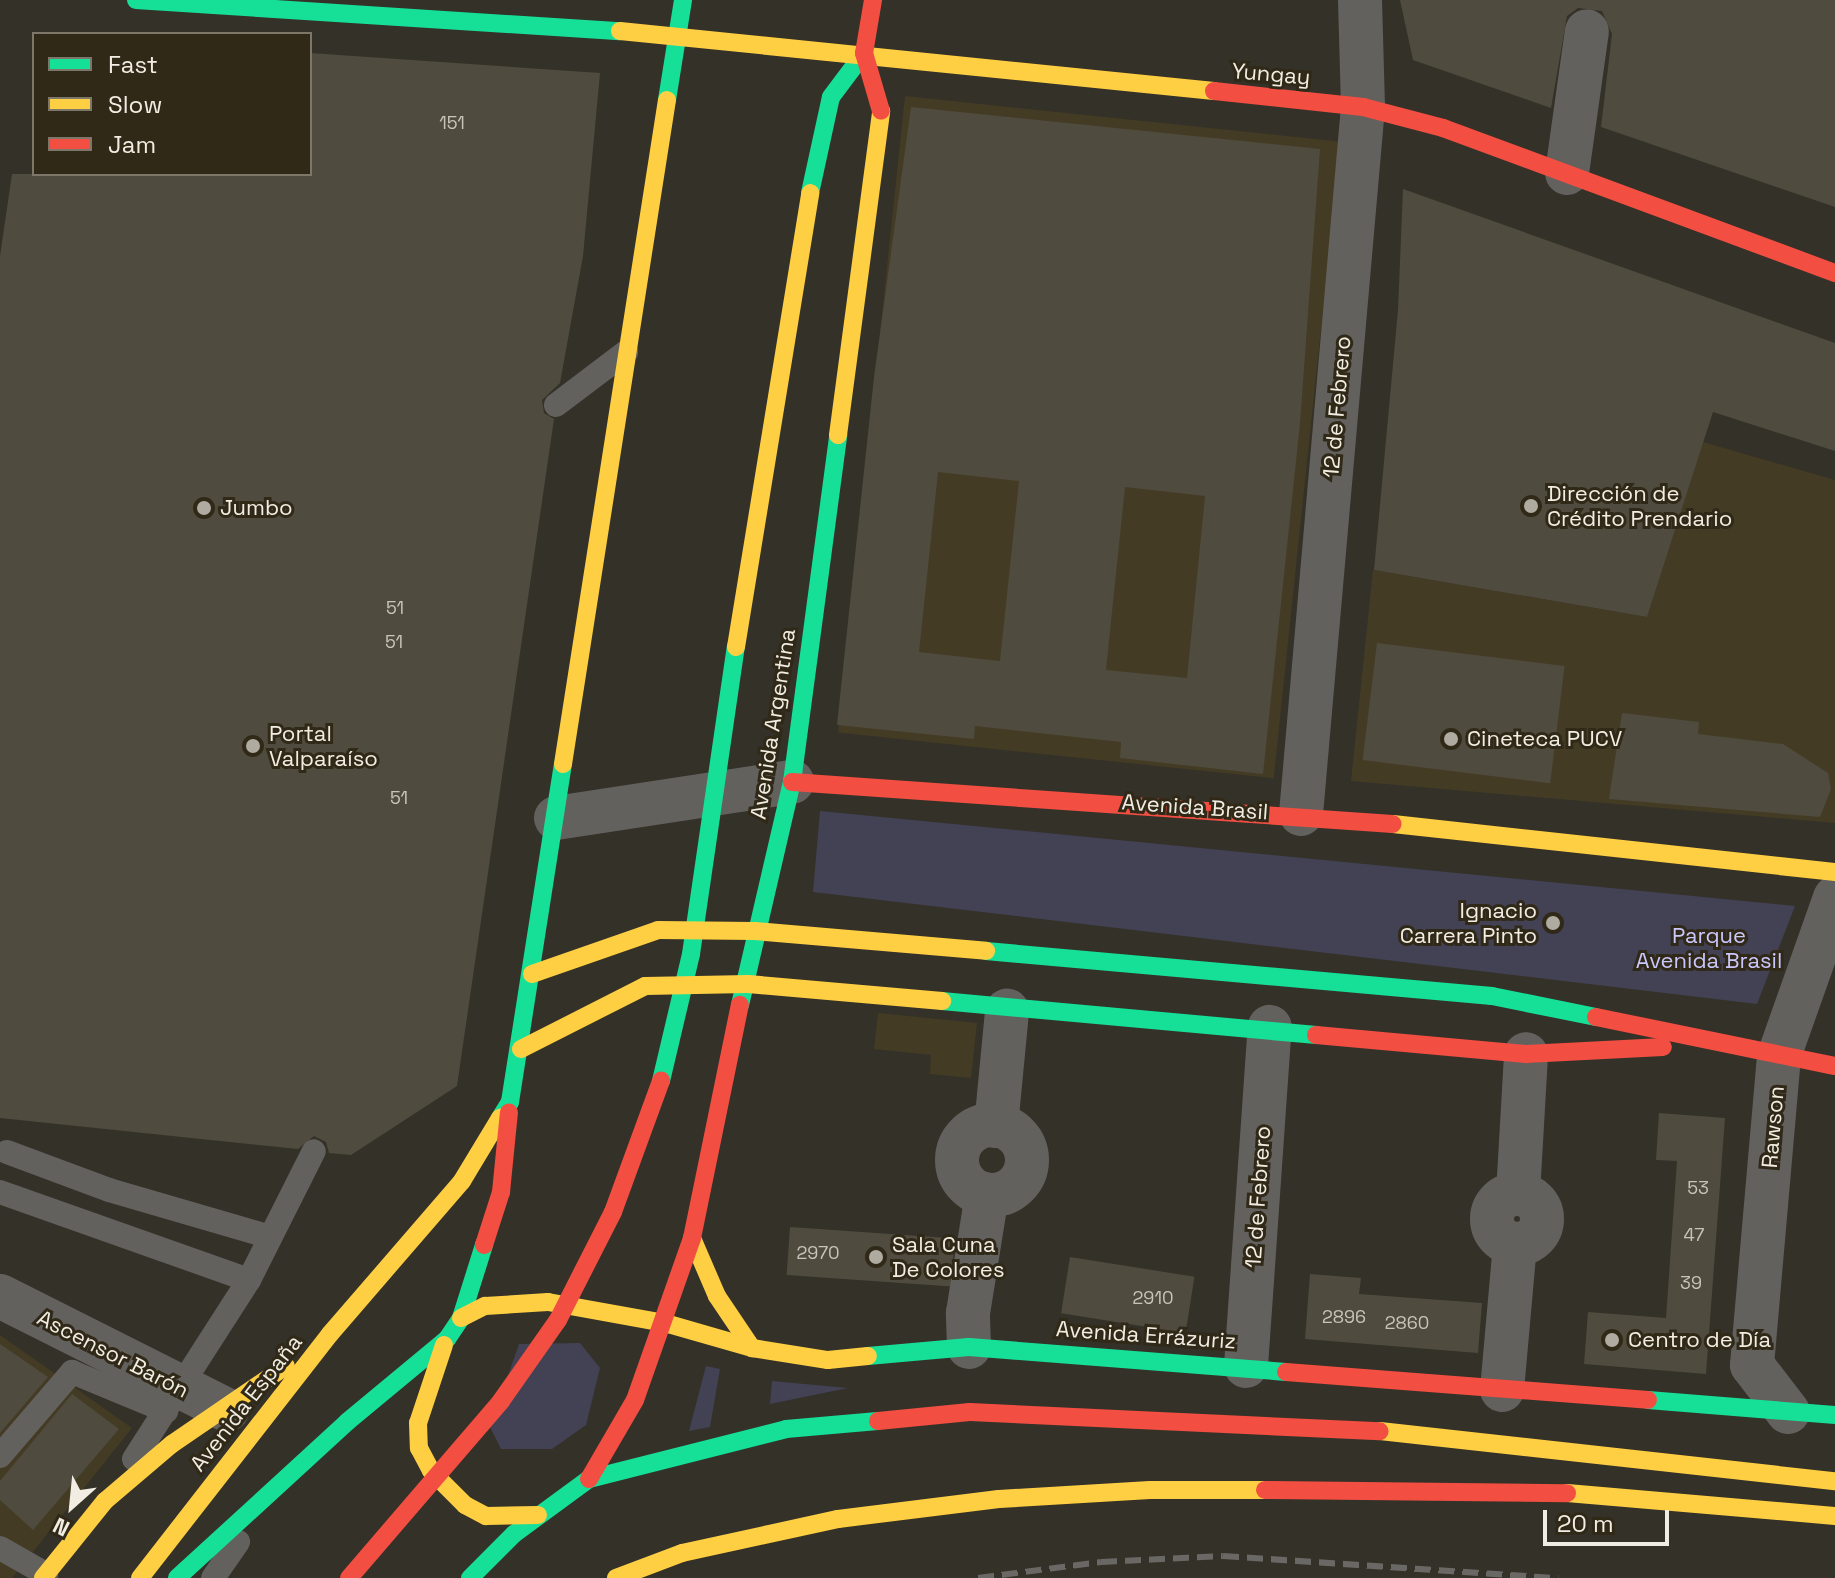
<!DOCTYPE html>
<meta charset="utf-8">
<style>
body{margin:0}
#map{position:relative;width:1835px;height:1578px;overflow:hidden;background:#343128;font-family:"Space Grotesk",sans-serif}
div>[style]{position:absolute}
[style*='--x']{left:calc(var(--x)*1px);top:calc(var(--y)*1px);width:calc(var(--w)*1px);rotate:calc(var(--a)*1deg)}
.built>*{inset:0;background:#443b24;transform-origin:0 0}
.green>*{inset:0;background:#434154}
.building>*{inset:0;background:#4f4b3e;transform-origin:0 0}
.lane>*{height:24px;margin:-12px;padding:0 12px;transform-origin:12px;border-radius:12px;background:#63615e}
.street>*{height:44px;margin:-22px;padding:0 22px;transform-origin:22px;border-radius:22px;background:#63615e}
.street>.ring{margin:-22px;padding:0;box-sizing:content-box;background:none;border:44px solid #63615e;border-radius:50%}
.fast>*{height:18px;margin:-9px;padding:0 9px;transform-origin:9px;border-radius:9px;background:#16e098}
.slow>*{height:18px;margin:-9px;padding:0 9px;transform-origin:9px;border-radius:9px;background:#ffcf43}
.jam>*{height:18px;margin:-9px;padding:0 9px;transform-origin:9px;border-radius:9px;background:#f24e42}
.rail>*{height:6px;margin-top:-3px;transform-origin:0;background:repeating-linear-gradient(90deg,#6a6864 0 16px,transparent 0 24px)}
.dots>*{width:22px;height:22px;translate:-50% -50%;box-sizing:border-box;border:4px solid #302918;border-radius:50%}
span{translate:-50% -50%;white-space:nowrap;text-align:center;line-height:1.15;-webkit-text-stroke:6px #302918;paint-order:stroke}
.number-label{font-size:18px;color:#c8c4b9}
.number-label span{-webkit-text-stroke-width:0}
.street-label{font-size:22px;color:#f1ede2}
.poi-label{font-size:22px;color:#f1ede2}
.left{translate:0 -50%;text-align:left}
.right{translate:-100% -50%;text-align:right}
.park-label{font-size:22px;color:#cac7fc}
.legend{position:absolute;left:32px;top:32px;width:280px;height:144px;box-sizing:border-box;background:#302918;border:2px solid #7d7769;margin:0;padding:10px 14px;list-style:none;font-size:24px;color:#f1ede2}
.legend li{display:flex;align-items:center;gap:16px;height:40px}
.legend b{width:40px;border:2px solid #7d7769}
.north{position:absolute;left:32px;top:1466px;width:80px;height:80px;-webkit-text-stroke:6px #302918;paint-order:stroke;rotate:207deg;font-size:22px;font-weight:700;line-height:32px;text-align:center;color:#f1ede2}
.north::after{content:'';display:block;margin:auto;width:28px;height:36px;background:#f1ede2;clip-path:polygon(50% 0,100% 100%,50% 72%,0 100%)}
.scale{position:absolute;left:1543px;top:1510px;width:126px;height:36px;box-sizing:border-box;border:4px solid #f1ede2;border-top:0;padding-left:10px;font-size:24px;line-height:28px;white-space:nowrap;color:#f1ede2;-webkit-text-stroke:6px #302918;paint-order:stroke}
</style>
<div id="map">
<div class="built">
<i style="left:905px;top:96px;width:438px;height:640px;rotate:6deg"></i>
<i style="clip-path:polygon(1703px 442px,1835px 480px,1835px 823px,1351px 781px,1373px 570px,1647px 617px)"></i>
<i style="clip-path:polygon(878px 1013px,977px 1023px,971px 1078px,930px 1074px,931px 1055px,874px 1049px)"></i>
<i style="clip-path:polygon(0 1335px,132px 1428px,12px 1578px,0 1578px)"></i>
</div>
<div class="green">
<i style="clip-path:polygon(820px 811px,1795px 906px,1757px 1004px,813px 892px)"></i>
<i style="clip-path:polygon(580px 1343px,600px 1368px,586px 1425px,552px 1449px,501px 1449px,490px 1427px,519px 1344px)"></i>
<i style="clip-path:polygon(706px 1366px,720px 1369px,710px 1427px,689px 1431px)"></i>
<i style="clip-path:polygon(772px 1381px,848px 1388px,770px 1404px)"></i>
</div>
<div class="building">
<i style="clip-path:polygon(1400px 0,1835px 0,1835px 207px,1601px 127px,1612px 34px,1602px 11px,1578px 8px,1567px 16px,1551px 108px,1413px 60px)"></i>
<i style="clip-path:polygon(310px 53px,600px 73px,583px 256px,560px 383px,542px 400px,544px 413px,554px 419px,457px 1086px,351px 1155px,329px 1153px,326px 1142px,314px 1136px,298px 1149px,0 1118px,0 256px,12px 174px,310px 174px)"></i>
<i style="clip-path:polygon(evenodd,911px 107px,1320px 149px,1300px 423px,1263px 774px,1120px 758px,1121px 742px,975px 726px,974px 739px,837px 725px,874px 377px,911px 107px,938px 472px,1019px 481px,1000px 661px,919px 652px,938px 472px,911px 107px,1125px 487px,1205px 496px,1187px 678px,1106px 670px,1125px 487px)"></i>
<i style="clip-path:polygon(1403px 189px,1835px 343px,1835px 451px,1713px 412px,1647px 617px,1374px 570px,1398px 310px)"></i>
<i style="left:1377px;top:643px;width:189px;height:118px;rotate:7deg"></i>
<i style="clip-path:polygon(1622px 713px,1699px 722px,1698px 734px,1783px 744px,1828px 773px,1831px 789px,1820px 817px,1609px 799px)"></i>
<i style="clip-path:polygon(1659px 1113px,1725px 1118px,1706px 1374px,1584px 1364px,1588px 1312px,1666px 1318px,1677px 1161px,1656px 1160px)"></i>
<i style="left:790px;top:1227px;width:165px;height:48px;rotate:4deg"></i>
<i style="left:1070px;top:1257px;width:126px;height:57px;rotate:9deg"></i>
<i style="clip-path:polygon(1310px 1274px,1361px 1278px,1359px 1294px,1482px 1303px,1478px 1353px,1305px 1339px)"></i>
<i style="clip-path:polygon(0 1344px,48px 1377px,0 1433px)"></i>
<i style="clip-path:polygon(72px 1394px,119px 1429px,33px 1530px,0 1500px,0 1481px)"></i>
</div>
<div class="lane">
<i style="--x:556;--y:405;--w:88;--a:-37.1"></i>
<i style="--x:7;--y:1152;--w:109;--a:20.4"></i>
<i style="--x:109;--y:1190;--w:165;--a:16.2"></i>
<i style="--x:0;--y:1192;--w:264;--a:19.5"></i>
<i style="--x:0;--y:1456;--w:111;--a:-49.4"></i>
<i style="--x:72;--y:1372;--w:102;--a:22.5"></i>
<i style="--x:134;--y:1459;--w:213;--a:-57.3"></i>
<i style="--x:249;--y:1280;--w:144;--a:-63.3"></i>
<i style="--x:0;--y:1548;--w:53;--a:29.5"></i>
<i style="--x:213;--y:1578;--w:44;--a:-55.2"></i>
</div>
<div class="street">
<i style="--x:1567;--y:173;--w:143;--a:-82"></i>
<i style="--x:1301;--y:814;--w:710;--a:-84.99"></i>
<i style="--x:1363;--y:107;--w:107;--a:-91.6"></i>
<i style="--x:556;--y:818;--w:239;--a:-8.7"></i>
<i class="ring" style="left:957px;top:1125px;width:26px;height:26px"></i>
<i style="--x:996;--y:1126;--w:116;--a:-84.5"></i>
<i class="ring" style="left:1492px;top:1194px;width:6px;height:6px"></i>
<i style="--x:1518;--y:1194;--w:140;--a:-86.7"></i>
<i style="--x:0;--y:1296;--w:254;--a:26.7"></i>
<i style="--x:969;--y:1347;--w:34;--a:-92"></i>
<i style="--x:968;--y:1313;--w:120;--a:-80.9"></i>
<i style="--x:1246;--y:1366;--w:340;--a:-86"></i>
<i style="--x:1502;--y:1390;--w:147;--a:-84.9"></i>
<i style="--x:1788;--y:1412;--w:59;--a:-127.5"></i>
<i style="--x:1752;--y:1365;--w:310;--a:-85"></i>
<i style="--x:1779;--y:1056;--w:168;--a:-70.5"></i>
</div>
<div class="fast">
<i style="--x:136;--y:0;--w:485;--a:3.7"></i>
<i style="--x:667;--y:100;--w:101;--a:-80.9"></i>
<i style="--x:810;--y:193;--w:98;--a:-77.7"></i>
<i style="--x:831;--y:97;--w:55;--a:-53.1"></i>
<i style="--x:986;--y:951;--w:508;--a:5.08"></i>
<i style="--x:1492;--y:996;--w:106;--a:11.4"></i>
<i style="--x:942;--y:1001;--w:376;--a:5.2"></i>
<i style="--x:740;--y:1005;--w:229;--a:-76.9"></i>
<i style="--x:792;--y:782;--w:350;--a:-82.4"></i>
<i style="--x:661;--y:1081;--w:130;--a:-76.7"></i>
<i style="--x:691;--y:954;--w:310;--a:-81.7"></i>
<i style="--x:500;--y:1118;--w:19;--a:-58"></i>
<i style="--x:510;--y:1102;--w:342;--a:-81.1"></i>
<i style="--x:868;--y:1356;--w:101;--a:-5.1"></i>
<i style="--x:969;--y:1347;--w:318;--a:4.5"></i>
<i style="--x:1648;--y:1400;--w:188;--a:4.6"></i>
<i style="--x:177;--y:1578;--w:231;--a:-42.5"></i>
<i style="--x:347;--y:1422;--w:130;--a:-39.7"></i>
<i style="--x:447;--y:1339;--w:25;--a:-56"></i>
<i style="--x:461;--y:1318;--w:77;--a:-72.5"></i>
<i style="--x:470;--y:1578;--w:62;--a:-45"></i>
<i style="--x:514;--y:1534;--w:93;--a:-36.3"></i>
<i style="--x:589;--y:1479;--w:203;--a:-14.2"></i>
<i style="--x:786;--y:1429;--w:92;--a:-5"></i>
</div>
<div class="slow">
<i style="--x:620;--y:31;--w:597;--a:5.77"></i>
<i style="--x:838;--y:435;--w:327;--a:-82.4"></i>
<i style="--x:736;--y:647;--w:460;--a:-80.7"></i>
<i style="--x:563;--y:764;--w:672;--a:-81.1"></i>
<i style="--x:1393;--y:824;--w:445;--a:6.2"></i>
<i style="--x:532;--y:974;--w:133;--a:-19.2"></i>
<i style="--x:658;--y:930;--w:97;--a:0.6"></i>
<i style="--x:755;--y:931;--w:232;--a:4.9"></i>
<i style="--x:521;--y:1049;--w:139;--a:-26.9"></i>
<i style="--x:645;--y:986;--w:103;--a:-1.1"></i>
<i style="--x:748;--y:984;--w:195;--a:5"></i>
<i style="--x:692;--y:1238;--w:63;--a:66.7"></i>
<i style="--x:717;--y:1296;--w:63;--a:56.1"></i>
<i style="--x:461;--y:1318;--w:27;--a:-27"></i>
<i style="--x:485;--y:1306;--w:63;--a:-3.6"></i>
<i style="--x:548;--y:1302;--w:119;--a:10.2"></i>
<i style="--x:665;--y:1323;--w:91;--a:16"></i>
<i style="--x:752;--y:1348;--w:77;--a:9"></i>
<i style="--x:828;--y:1360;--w:40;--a:-5.7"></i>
<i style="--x:444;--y:1345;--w:82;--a:108.4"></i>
<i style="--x:418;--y:1423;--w:25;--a:88"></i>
<i style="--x:419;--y:1448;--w:26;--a:62"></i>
<i style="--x:431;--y:1471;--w:48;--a:45"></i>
<i style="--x:465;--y:1505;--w:24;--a:28"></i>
<i style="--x:486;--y:1516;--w:52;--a:-1.1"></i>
<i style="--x:1380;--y:1431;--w:458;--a:6.3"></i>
<i style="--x:1567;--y:1493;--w:269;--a:4.9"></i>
<i style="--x:43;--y:1578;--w:99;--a:-51.2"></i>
<i style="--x:105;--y:1501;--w:88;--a:-40.4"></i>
<i style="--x:172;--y:1444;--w:138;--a:-34.4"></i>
<i style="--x:140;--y:1578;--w:309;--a:-52.1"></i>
<i style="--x:330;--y:1334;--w:202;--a:-49.2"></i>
<i style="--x:462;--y:1181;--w:74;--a:-58.9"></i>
<i style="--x:616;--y:1578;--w:71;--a:-20.7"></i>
<i style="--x:682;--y:1553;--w:160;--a:-12.3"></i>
<i style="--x:838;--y:1519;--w:162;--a:-7.1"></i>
<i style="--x:999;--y:1499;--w:151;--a:-3.4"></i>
<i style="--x:1150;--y:1490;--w:115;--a:0"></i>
</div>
<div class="jam">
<i style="--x:873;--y:0;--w:54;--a:99.6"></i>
<i style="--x:864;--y:53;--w:60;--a:73.7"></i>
<i style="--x:1214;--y:91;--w:150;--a:6.1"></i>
<i style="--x:1363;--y:107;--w:83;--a:14.7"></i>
<i style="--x:1443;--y:128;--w:418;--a:20.3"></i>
<i style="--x:792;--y:782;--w:602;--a:4"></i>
<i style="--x:1596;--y:1017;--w:244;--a:11.6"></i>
<i style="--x:1316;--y:1035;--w:211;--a:5.2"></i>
<i style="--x:1526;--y:1054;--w:137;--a:-2.9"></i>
<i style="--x:484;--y:1245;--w:56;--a:-72.2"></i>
<i style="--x:501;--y:1192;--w:80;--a:-84.3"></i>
<i style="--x:1286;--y:1372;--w:363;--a:4.4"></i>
<i style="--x:878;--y:1421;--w:92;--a:-5.6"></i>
<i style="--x:970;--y:1412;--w:410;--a:2.7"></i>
<i style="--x:589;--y:1479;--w:91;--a:-59.8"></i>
<i style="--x:635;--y:1400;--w:172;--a:-70.6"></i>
<i style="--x:692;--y:1238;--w:238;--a:-78.4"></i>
<i style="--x:1265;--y:1490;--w:302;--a:0.6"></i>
<i style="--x:349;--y:1578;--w:233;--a:-49.3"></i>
<i style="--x:501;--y:1401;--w:99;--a:-54.9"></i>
<i style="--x:558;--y:1320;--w:121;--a:-63"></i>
<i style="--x:613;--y:1212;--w:140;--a:-69.9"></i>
</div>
<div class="rail">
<i style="--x:978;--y:1578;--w:124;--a:-7.4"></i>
<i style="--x:1101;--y:1562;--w:122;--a:-2.8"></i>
<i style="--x:1223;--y:1556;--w:336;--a:3.8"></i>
</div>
<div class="dots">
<i style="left:1531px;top:506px;background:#afaba1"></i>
<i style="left:204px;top:508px;background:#afaba1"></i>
<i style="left:1451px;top:739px;background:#afaba1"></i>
<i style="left:253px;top:746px;background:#afaba1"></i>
<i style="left:1553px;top:923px;background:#afaba1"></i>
<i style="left:876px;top:1257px;background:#afaba1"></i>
<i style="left:1612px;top:1340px;background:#afaba1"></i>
</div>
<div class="number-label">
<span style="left:452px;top:123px">151</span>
<span style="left:395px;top:608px">51</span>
<span style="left:394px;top:642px">51</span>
<span style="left:399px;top:798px">51</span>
<span style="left:1698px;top:1188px">53</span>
<span style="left:1694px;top:1235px">47</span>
<span style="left:818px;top:1253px">2970</span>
<span style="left:1691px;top:1283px">39</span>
<span style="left:1153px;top:1298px">2910</span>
<span style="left:1344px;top:1317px">2896</span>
<span style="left:1407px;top:1323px">2860</span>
</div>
<div class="street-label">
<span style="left:1271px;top:74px;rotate:5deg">Yungay</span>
<span style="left:1337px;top:407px;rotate:-85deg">12 de Febrero</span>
<span style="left:773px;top:724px;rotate:-81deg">Avenida Argentina</span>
<span style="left:1195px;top:807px;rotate:4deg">Avenida Brasil</span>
<span style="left:1773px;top:1127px;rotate:-85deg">Rawson</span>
<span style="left:1258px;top:1197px;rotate:-86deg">12 de Febrero</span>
<span style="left:1146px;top:1335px;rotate:4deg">Avenida Errázuriz</span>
<span style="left:113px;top:1354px;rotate:27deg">Ascensor Barón</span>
<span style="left:246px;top:1403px;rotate:-52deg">Avenida España</span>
</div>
<div class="poi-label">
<span class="left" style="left:1547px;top:506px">Dirección de<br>Crédito Prendario</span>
<span class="left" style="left:220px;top:508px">Jumbo</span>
<span class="left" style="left:269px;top:746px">Portal<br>Valparaíso</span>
<span class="left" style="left:1467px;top:739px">Cineteca PUCV</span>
<span class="right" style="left:1537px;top:923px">Ignacio<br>Carrera Pinto</span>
<span class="left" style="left:892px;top:1257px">Sala Cuna<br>De Colores</span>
<span class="left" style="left:1628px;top:1340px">Centro de Día</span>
</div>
<div class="park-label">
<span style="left:1709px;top:948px">Parque<br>Avenida Brasil</span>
</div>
<ul class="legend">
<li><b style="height:10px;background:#16e098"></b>Fast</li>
<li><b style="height:10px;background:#ffcf43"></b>Slow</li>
<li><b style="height:10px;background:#f24e42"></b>Jam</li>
</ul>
<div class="north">N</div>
<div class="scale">20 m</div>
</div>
